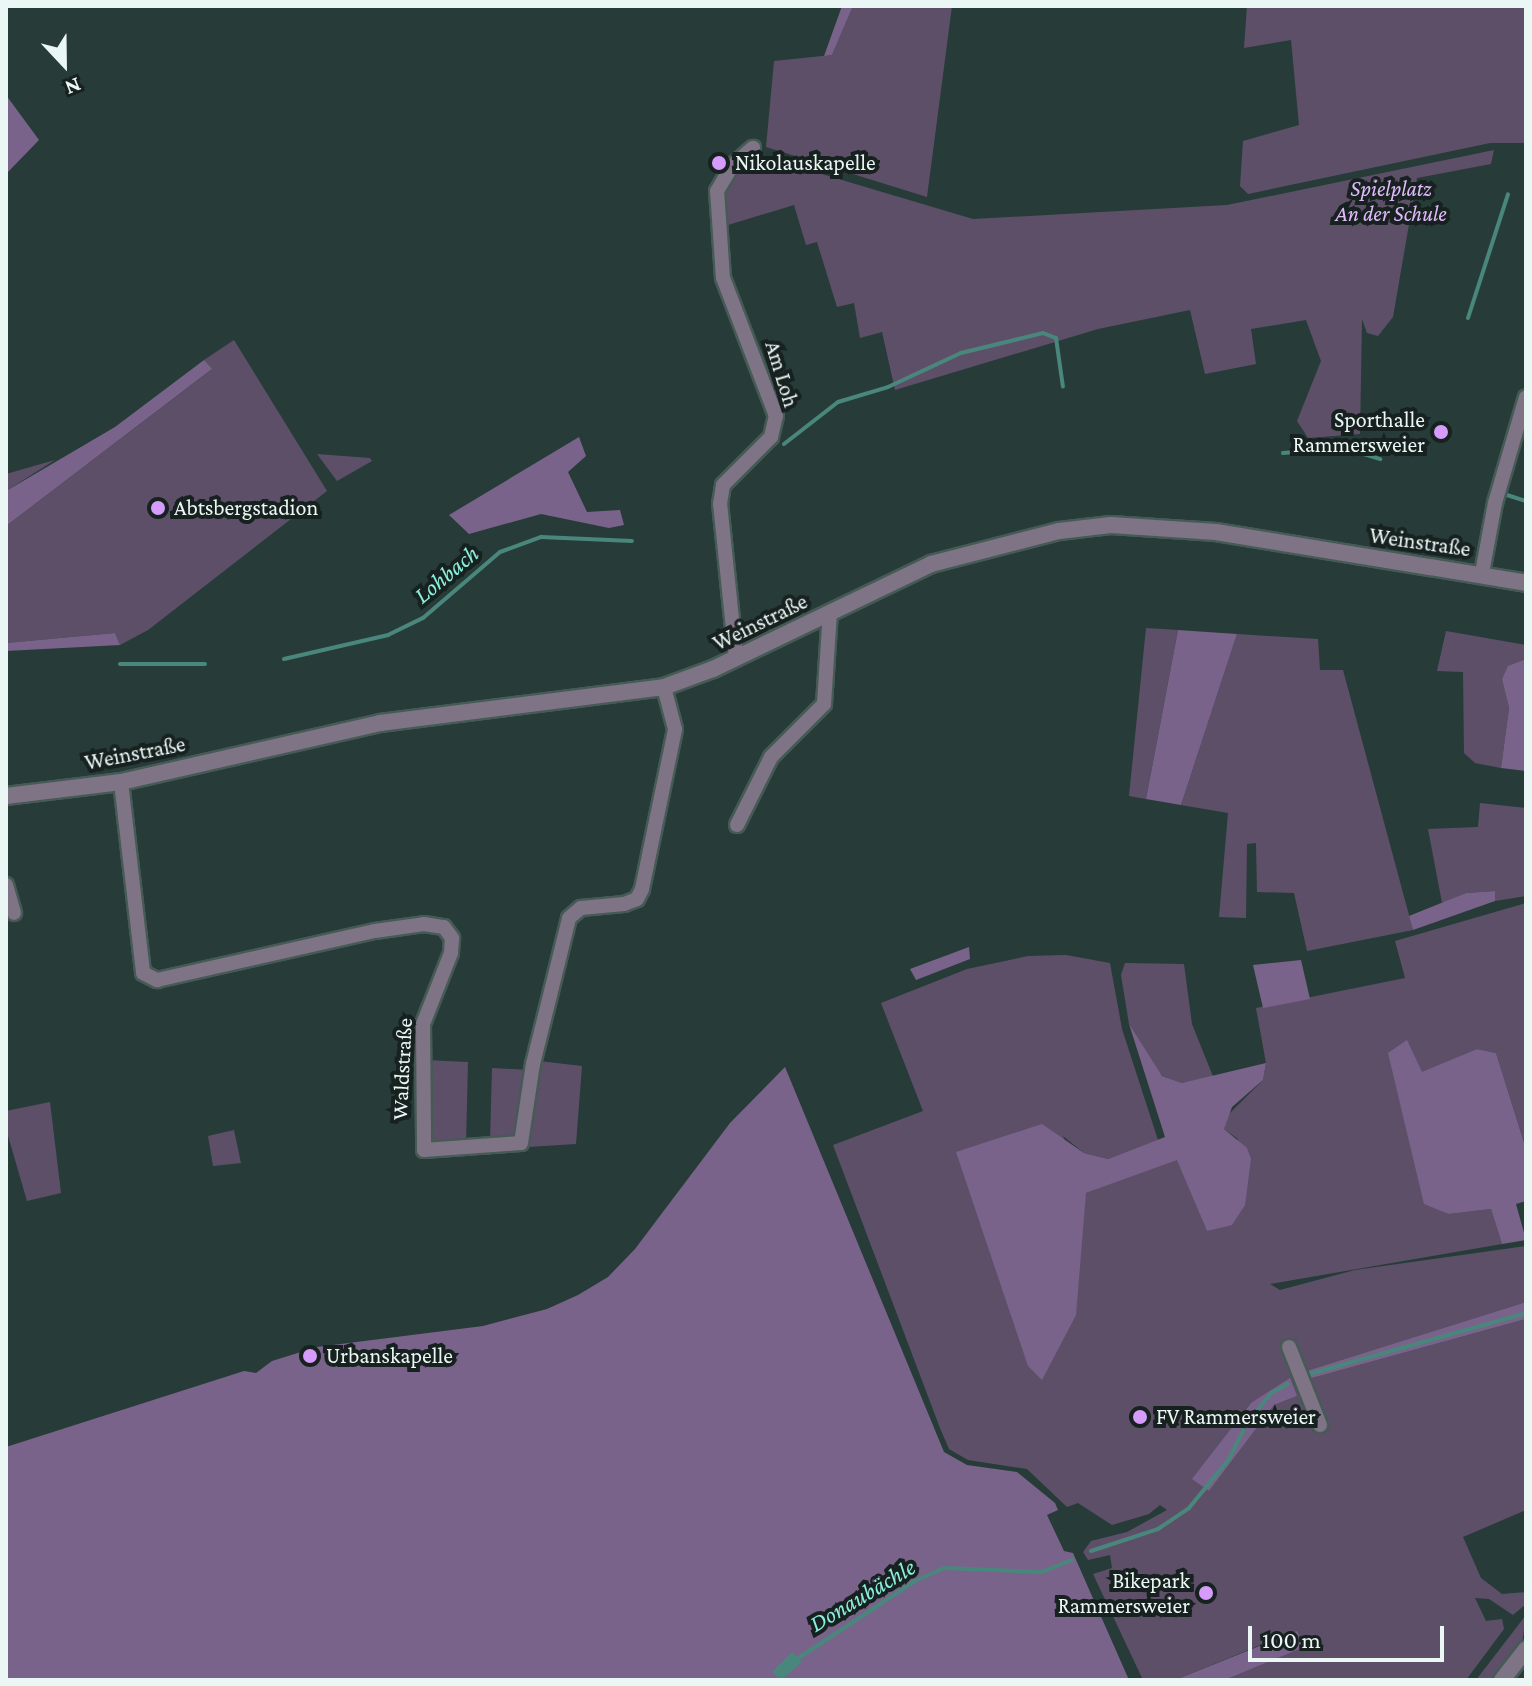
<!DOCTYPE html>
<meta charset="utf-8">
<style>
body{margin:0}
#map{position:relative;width:1532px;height:1686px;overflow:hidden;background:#273c38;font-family:"Crimson Pro",serif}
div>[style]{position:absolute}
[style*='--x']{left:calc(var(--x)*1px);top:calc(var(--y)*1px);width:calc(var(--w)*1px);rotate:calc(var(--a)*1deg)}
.green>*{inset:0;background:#5e4f69}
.forest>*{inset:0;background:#7a638b}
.water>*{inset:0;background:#49877d}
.stream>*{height:4px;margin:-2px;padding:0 2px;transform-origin:2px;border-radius:2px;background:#49877d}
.roads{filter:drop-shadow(2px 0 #465a56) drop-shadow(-2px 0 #465a56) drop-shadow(0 2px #465a56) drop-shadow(0 -2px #465a56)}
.minor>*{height:14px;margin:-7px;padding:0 7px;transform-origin:7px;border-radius:7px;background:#7f7486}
.tertiary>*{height:16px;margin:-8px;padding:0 8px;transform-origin:8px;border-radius:8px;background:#7f7486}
.dots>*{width:22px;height:22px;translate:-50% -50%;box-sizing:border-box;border:4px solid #17211f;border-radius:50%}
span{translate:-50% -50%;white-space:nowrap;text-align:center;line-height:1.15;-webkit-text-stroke:8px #17211f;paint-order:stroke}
.poi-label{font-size:22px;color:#ebf7f4}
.left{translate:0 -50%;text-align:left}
.right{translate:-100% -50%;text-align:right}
.park-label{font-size:22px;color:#e0bafb;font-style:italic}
.street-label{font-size:22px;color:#ebf7f4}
.water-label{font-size:24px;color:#8cefde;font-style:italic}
.frame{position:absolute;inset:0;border:8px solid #ebf7f4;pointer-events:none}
.north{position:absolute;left:24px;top:24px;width:80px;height:80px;-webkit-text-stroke:6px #17211f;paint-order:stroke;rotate:158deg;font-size:22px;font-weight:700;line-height:32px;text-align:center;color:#ebf7f4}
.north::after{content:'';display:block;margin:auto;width:28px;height:36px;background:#ebf7f4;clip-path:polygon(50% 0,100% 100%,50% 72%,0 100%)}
.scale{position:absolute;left:1248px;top:1626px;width:196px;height:36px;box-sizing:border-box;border:4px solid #ebf7f4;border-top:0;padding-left:10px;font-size:24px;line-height:28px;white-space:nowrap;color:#ebf7f4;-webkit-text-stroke:6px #17211f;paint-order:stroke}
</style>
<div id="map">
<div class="green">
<i style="clip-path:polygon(853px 6px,952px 6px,927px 197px,766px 147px,774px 61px,832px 55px)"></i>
<i style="clip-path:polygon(1247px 6px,1526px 6px,1526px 143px,1490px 143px,1248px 194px,1240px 186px,1243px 141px,1299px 125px,1291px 40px,1244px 48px)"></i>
<i style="clip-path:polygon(1494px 150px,1491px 164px,1417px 178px,1393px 317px,1378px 336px,1367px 333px,1362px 319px,1360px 434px,1308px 438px,1297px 421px,1321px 361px,1306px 320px,1251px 329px,1256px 364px,1205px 374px,1190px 310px,1098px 329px,895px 390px,882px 332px,860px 338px,854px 303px,837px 307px,817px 242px,806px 245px,794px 205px,728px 225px,723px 195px,733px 169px,747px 156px,761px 156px,973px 219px,1227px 205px)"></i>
<i style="clip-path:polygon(234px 340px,327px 491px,148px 630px,120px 645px,115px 633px,6px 643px,6px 526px,211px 370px,204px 360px)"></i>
<i style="clip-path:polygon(317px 454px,370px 458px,372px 461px,337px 481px)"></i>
<i style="clip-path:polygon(55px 460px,6px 491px,6px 474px)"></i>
<i style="clip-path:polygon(1146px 628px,1178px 630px,1146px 799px,1129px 796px)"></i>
<i style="clip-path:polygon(1446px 631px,1526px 645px,1526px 661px,1502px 678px,1509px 708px,1501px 768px,1475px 763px,1464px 753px,1463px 672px,1437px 671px)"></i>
<i style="clip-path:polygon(1237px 634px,1318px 639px,1320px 670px,1343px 670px,1413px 930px,1307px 951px,1294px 893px,1257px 892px,1256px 843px,1247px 844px,1246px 918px,1219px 917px,1228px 813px,1181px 805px)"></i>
<i style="clip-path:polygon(1480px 803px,1526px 808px,1526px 896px,1495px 901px,1495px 891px,1466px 893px,1442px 903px,1428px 829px,1478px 827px)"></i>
<i style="clip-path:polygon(evenodd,1526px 903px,1526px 1149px,1496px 1053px,1477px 1049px,1422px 1073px,1449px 1214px,1491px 1209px,1502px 1244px,1270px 1284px,1280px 1290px,1355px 1270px,1526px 1246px,1526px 1302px,1303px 1372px,1305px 1380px,1526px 1319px,1526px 1510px,1463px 1537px,1481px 1578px,1502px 1594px,1526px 1592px,1526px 1604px,1513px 1615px,1489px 1599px,1475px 1598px,1486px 1621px,1502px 1619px,1504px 1629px,1466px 1680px,1225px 1680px,1303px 1647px,1290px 1633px,1175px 1680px,1143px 1680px,1093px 1574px,1112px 1568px,1110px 1555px,1088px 1560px,1083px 1552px,1091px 1541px,1127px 1532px,1167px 1510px,1160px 1505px,1149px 1514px,1112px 1525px,1078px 1503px,1067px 1507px,1027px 1469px,968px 1460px,949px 1449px,940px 1428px,833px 1145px,923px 1111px,881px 1003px,967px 969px,1028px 956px,1066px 955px,1110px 963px,1122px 1029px,1158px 1140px,1108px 1159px,1084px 1153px,1063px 1136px,1086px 1193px,1178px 1159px,1207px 1231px,1238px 1139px,1224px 1129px,1226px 1117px,1263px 1080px,1266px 1063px,1256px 1008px,1405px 978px,1395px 941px,1526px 903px,1297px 1396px,1274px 1405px,1209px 1491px,1193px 1479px,1251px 1403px,1297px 1396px)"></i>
<i style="clip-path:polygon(1125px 963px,1184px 964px,1192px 1024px,1214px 1079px,1182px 1083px,1162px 1076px,1145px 1055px,1129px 1024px,1121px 975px)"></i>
<i style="clip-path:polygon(425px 1060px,468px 1062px,466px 1143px,434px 1144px,428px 1139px)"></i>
<i style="clip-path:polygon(539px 1061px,582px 1066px,576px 1144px,528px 1147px)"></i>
<i style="clip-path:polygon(492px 1068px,529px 1070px,516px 1136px,490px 1142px)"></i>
<i style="clip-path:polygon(50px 1102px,61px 1193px,27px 1201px,6px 1129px,6px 1111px)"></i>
<i style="clip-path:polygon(234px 1130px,241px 1163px,213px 1166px,208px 1136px)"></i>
<i style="clip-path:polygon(1526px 1615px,1522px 1644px,1493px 1680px,1476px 1680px)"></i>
</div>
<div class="forest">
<i style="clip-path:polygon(842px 6px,853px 6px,832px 55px,824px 56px)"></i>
<i style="clip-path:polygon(6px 95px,39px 140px,6px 174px)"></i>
<i style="clip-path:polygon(204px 360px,212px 369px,6px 526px,6px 491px,115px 427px)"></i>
<i style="clip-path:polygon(579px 437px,586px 456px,568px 472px,587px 512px,620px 510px,624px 525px,609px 528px,541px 514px,469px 534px,449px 515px)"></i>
<i style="clip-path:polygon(1178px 630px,1237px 634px,1181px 805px,1146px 799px)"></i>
<i style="clip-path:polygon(115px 633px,120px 645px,6px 651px,6px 643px)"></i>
<i style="clip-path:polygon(1524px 660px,1526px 661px,1526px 771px,1501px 768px,1509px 708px,1502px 679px,1508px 666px)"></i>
<i style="clip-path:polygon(1495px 891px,1495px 901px,1413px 930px,1409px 916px,1466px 893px)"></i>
<i style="clip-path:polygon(969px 947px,970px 959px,916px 980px,910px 969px)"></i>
<i style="clip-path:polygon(1301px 960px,1310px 999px,1263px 1008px,1253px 965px)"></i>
<i style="clip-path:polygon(1129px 1024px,1162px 1076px,1182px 1083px,1266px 1063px,1263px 1080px,1232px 1107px,1224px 1129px,1247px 1148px,1251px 1159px,1245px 1205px,1232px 1225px,1207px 1231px,1177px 1160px,1086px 1193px,1076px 1315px,1042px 1380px,1028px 1366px,956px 1152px,1042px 1124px,1084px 1153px,1108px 1159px,1165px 1137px)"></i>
<i style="clip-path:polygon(1407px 1040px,1422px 1072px,1477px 1049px,1496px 1053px,1526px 1149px,1526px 1201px,1516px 1204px,1526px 1240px,1502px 1244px,1491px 1209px,1449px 1214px,1424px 1204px,1388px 1053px)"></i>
<i style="clip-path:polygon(785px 1067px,944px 1452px,967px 1465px,1017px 1472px,1055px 1503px,1058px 1510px,1047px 1515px,1064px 1551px,1073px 1553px,1129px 1680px,6px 1680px,6px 1447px,244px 1371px,256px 1373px,272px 1361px,317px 1347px,483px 1326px,547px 1309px,578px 1295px,608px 1277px,635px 1249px,730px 1123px)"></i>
<i style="clip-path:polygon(1526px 1302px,1526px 1319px,1305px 1380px,1303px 1372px)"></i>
<i style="clip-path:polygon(1290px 1378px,1297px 1396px,1274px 1405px,1209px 1491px,1192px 1479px,1251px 1403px)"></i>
<i style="clip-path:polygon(1297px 1631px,1304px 1647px,1225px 1680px,1175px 1680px)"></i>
</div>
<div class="water">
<i style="clip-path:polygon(792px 1652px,802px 1662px,781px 1680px,772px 1672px)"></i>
</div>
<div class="stream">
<i style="--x:1468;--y:318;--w:130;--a:-72.1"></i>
<i style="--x:784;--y:444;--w:68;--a:-37.9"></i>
<i style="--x:838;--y:402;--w:52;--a:-16.7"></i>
<i style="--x:888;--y:387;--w:81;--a:-25"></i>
<i style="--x:961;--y:353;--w:84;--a:-13.7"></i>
<i style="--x:1043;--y:333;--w:14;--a:21"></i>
<i style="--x:1056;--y:338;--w:49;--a:81.9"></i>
<i style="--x:1283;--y:453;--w:61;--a:-4.7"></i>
<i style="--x:1344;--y:448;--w:38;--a:17"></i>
<i style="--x:1507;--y:495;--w:20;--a:18"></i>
<i style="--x:284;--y:659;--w:107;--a:-13"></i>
<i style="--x:388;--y:635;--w:39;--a:-26"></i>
<i style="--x:423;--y:618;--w:101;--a:-40.6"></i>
<i style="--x:500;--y:552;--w:44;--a:-20.1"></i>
<i style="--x:541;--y:537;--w:91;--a:2.5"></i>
<i style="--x:120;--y:664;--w:85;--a:0"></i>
<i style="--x:1306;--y:1375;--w:229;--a:-15.7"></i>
<i style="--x:1091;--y:1551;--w:71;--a:-18.2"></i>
<i style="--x:1158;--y:1529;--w:37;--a:-34"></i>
<i style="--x:1189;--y:1508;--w:63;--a:-50.8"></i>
<i style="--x:1229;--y:1459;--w:40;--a:-63.4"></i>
<i style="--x:1247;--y:1423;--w:38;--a:-51"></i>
<i style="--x:1271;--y:1393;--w:19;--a:-28"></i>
<i style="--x:794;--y:1661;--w:145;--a:-33.5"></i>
<i style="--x:915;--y:1581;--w:32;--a:-24"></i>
<i style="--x:944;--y:1568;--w:98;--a:2.3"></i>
<i style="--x:1042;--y:1572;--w:32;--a:-22"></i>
</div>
<div class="roads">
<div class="minor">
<i style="--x:1482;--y:573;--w:71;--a:-79.5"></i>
<i style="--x:1495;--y:503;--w:110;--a:-73.7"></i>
<i style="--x:736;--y:658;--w:155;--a:-95.9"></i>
<i style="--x:720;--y:504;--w:19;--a:-81"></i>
<i style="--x:723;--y:485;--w:68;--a:-45"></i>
<i style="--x:771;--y:437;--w:22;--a:-77"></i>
<i style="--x:776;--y:416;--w:148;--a:-111"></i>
<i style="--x:723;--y:278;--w:87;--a:-93.9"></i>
<i style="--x:717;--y:191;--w:29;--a:-59"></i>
<i style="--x:732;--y:166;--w:28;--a:-41"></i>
<i style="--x:121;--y:782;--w:192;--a:83.4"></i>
<i style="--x:143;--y:973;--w:16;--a:27"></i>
<i style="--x:157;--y:980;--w:223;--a:-12.7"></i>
<i style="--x:375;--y:931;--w:49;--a:-8.1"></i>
<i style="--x:424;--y:924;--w:20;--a:9"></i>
<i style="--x:444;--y:927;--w:14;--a:54"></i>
<i style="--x:452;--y:938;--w:15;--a:94"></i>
<i style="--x:451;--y:953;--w:76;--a:111.5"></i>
<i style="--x:423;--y:1024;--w:126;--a:89.5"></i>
<i style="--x:424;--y:1150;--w:97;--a:-4.1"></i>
<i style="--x:521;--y:1143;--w:80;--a:-81.4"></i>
<i style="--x:533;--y:1064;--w:150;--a:-76.1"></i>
<i style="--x:569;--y:918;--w:16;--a:-40"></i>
<i style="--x:581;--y:908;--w:43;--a:-5.3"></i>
<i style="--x:624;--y:904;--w:14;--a:-21"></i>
<i style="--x:637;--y:899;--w:11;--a:-63"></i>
<i style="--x:642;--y:889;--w:163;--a:-78.3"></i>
<i style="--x:675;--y:729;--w:43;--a:-104.7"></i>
<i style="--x:737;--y:825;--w:76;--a:-63.4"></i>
<i style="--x:771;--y:757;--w:75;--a:-45"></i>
<i style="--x:824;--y:704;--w:92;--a:-86.3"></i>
<i style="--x:6;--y:885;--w:29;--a:74"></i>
<i style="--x:1289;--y:1347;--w:84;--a:68.3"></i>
</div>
<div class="tertiary">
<i style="--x:6;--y:796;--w:116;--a:-6.9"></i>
<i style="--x:121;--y:782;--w:266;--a:-12.8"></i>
<i style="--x:380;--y:723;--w:286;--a:-7.2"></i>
<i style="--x:664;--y:687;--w:52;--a:-20.2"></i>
<i style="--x:713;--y:669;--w:242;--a:-25.7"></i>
<i style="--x:931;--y:564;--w:132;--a:-14.5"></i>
<i style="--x:1059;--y:531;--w:52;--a:-6.6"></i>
<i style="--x:1111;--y:525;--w:105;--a:3.8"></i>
<i style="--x:1216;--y:532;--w:314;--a:9.3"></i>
<i style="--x:1502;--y:1680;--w:39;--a:-52"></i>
</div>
</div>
<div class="dots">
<i style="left:719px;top:163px;background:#d59cfb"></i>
<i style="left:1441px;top:432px;background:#d59cfb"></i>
<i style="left:158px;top:508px;background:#d59cfb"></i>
<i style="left:310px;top:1356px;background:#d59cfb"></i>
<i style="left:1140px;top:1417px;background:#d59cfb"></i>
<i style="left:1206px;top:1593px;background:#d59cfb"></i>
</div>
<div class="poi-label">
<span class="left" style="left:735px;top:163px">Nikolauskapelle</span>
<span class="right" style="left:1425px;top:432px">Sporthalle<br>Rammersweier</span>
<span class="left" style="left:174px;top:508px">Abtsbergstadion</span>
<span class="left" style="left:326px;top:1356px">Urbanskapelle</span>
<span class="left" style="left:1156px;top:1417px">FV Rammersweier</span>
<span class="right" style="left:1190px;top:1593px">Bikepark<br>Rammersweier</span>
</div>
<div class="park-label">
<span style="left:1391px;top:201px">Spielplatz<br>An der Schule</span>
</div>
<div class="street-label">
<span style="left:782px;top:374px;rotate:73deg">Am Loh</span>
<span style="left:1420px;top:542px;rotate:8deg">Weinstraße</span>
<span style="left:760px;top:622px;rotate:-26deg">Weinstraße</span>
<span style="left:135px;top:753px;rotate:-11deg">Weinstraße</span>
<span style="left:402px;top:1069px;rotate:-87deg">Waldstraße</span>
</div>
<div class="water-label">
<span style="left:446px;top:574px;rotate:-40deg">Lohbach</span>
<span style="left:862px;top:1595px;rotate:-31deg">Donaubächle</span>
</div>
<div class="frame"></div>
<div class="north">N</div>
<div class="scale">100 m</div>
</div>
